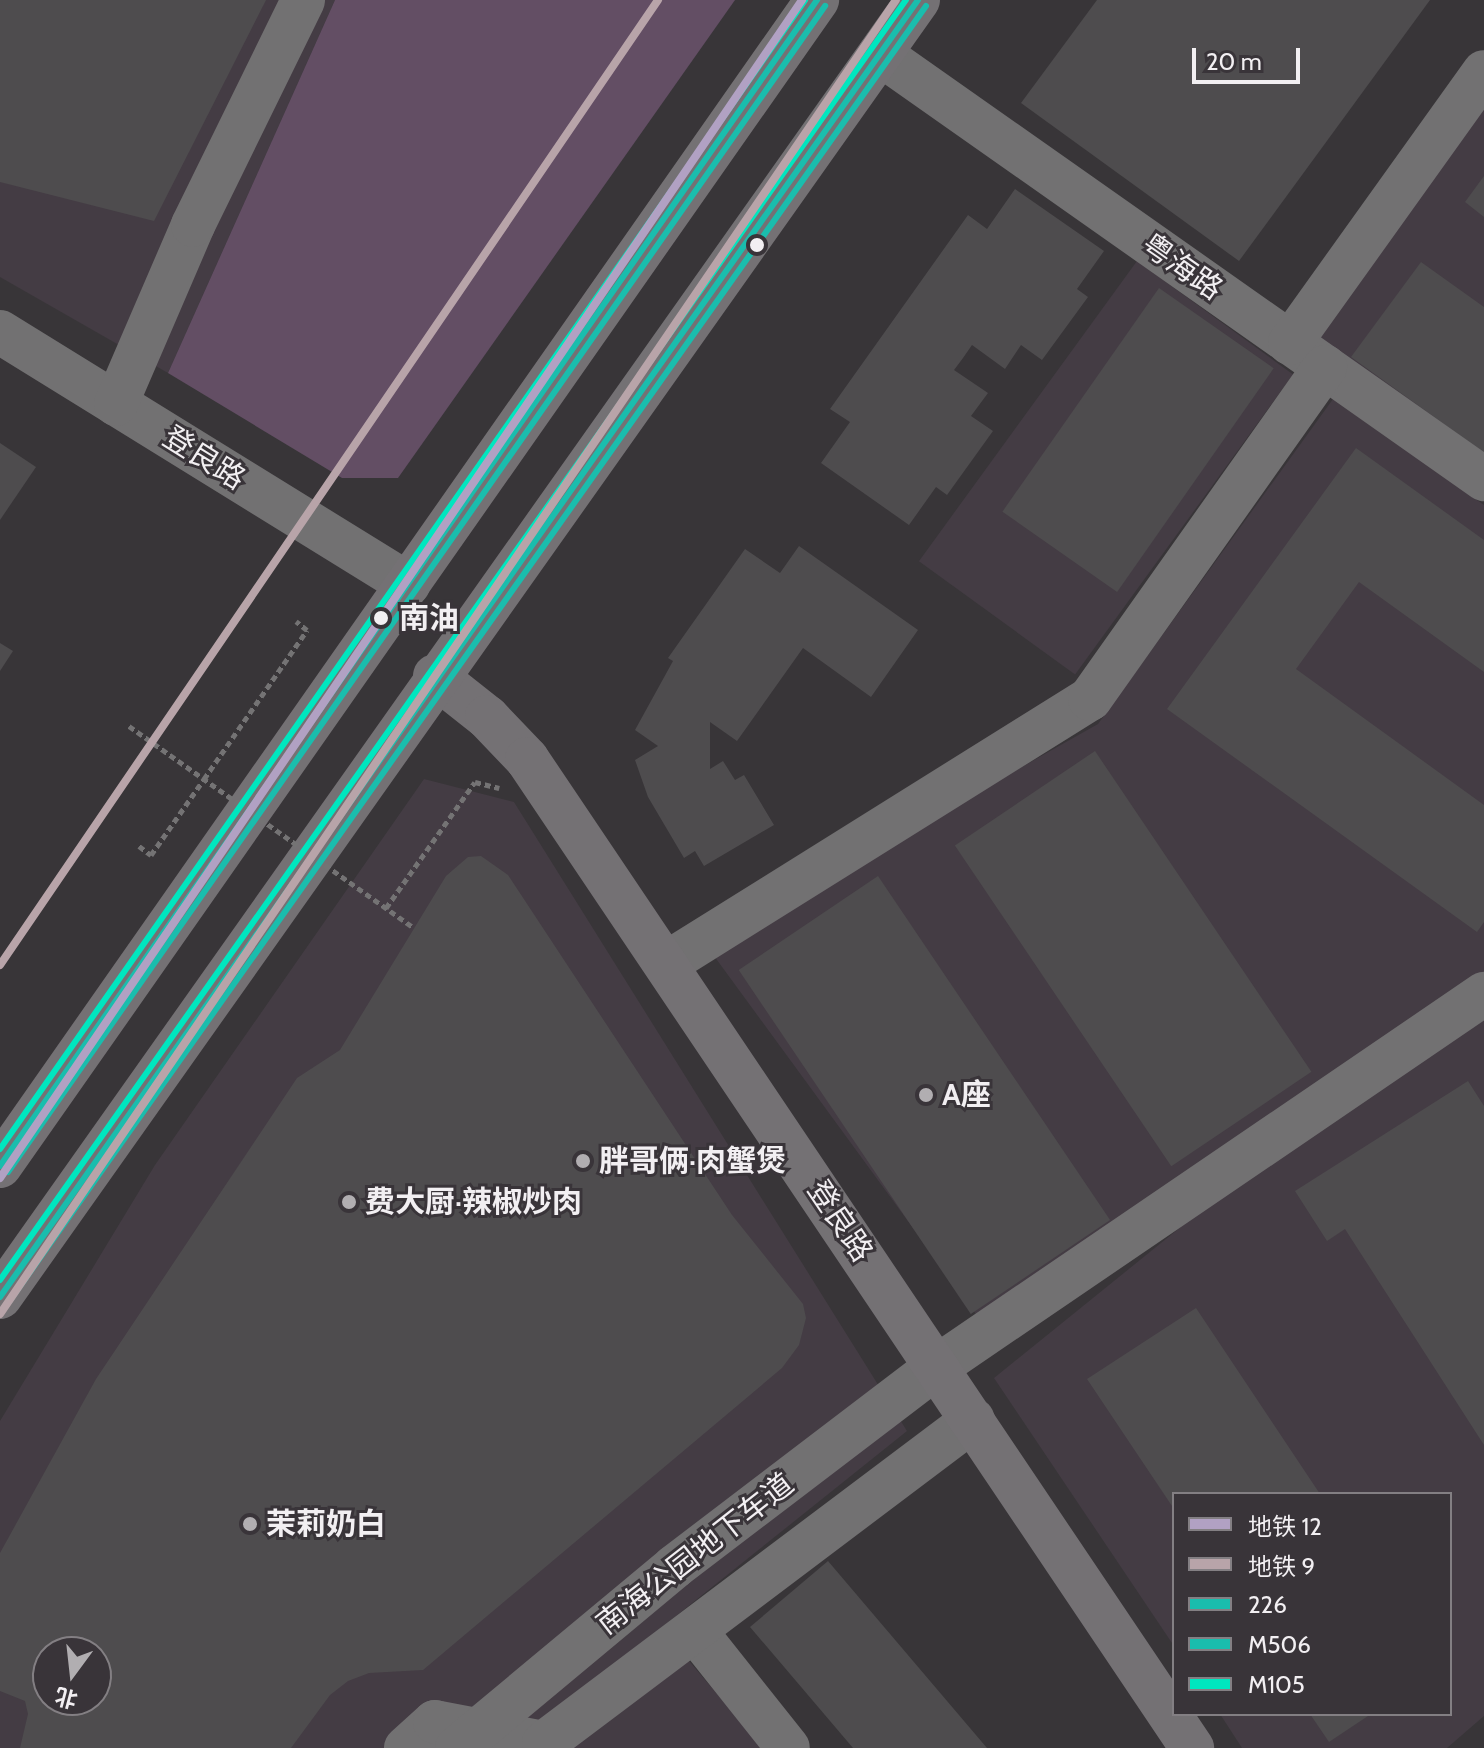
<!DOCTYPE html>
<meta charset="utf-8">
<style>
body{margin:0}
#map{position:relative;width:1484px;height:1748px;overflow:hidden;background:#383538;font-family:Cabin,"Noto Sans SC",sans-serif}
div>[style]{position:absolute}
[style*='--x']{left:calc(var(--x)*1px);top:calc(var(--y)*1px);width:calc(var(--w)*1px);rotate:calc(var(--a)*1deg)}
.built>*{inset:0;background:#443c44;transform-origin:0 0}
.green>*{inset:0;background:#634e64}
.building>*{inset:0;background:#4e4c4e;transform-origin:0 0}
.path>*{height:5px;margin-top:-2.5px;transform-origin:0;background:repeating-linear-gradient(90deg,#747374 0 6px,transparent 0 10px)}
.minor>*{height:44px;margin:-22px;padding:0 22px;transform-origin:22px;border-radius:22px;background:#727172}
.major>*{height:44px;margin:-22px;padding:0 22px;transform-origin:22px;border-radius:22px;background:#747174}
.path-bridge>*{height:5px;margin-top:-2.5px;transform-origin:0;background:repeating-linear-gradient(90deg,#747374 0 6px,transparent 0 10px)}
.bus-1>*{height:6px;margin:-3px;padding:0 3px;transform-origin:3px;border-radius:3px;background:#1abdad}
.bus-2>*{height:6px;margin:-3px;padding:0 3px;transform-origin:3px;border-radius:3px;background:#1abdad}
.bus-3>*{height:6px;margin:-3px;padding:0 3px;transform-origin:3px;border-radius:3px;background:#00e6bf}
.metro-1>*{height:8px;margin:-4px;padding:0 4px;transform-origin:4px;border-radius:4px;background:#b1a1c3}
.metro-2>*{height:8px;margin:-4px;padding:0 4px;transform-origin:4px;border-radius:4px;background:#b8a4a9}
.dots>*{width:22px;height:22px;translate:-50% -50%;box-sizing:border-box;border:4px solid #393439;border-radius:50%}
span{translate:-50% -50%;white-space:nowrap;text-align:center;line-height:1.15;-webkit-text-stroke:6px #393439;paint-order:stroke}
.street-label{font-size:30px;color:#f2eff2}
.stop-label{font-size:30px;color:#f2eff2;font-weight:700}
.left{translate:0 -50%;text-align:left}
.poi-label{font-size:30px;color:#f2eff2;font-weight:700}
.legend{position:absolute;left:1172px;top:1492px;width:280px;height:224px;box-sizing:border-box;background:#393439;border:2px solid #837f83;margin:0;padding:10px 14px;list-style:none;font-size:24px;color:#f2eff2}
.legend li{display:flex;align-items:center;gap:16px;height:40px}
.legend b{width:40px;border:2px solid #837f83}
.north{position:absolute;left:32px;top:1636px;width:80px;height:80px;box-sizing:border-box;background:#393439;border:2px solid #837f83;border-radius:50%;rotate:195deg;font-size:22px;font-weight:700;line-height:32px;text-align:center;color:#f2eff2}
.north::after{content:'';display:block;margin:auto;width:28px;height:36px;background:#b1aeb1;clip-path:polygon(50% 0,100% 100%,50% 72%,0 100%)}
.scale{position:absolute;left:1192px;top:48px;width:108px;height:36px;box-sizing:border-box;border:4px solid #f2eff2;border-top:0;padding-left:10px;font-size:24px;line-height:28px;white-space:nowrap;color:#f2eff2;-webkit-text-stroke:6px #393439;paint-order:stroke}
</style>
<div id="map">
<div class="built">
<i style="clip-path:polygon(0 0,335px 0,168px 373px,0 277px)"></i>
<i style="clip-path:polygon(1484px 103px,1484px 455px,1316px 336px)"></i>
<i style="left:1137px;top:261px;width:193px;height:371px;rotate:36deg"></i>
<i style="clip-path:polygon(1333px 399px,1484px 505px,1484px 1716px,1447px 1748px,1242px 1748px,1220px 1714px,1450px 1714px,1450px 1494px,1174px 1494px,1174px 1646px,994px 1378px,1349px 1091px,981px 1321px,706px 945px,1098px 724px)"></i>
<i style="clip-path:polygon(evenodd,424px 779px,514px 802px,907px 1431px,661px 1628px,763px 1748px,0 1748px,0 1421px,155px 1165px,424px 779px,48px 1652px,96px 1652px,96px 1700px,48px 1700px,48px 1652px)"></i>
</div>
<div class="green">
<i style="clip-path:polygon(335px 0,735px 0,398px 478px,342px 478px,168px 373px)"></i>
</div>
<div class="building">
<i style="clip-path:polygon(0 0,266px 0,154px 221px,0 182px)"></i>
<i style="clip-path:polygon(1097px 0,1430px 0,1239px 261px,1021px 103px)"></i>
<i style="clip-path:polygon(1484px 176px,1484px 217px,1465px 202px)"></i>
<i style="clip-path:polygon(1015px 189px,1104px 251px,1077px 289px,1088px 297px,1042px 360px,1021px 345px,1005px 369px,972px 345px,963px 358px,954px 370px,988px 393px,971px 416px,993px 431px,947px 495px,936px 487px,909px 525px,821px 463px,850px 422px,830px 409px,968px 215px,987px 229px)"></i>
<i style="clip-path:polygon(1421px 262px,1484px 307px,1484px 453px,1351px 357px)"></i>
<i style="left:1159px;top:288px;width:140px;height:273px;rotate:35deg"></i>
<i style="clip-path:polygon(0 443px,36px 467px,0 520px)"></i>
<i style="clip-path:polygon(1356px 448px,1484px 540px,1484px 672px,1359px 582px,1296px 669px,1484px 805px,1484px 922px,1477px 932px,1167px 709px)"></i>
<i style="clip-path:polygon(799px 546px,918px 630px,871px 697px,803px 648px,737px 741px,710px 722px,710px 769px,723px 761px,735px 780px,744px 775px,774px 825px,704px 866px,695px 851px,684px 858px,648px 797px,635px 760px,658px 746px,635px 730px,673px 661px,668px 658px,745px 549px,780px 573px)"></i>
<i style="clip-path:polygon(0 643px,13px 651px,0 671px)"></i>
<i style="left:1095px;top:751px;width:387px;height:169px;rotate:56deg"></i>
<i style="clip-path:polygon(evenodd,481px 856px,508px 875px,732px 1215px,803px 1304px,806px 1318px,799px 1345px,782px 1368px,423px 1670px,369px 1673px,348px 1681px,330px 1695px,291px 1748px,20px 1748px,28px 1714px,25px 1701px,0 1691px,0 1553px,96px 1379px,297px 1078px,340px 1050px,446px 876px,468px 857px,481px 856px,48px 1652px,96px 1652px,96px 1700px,48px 1700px,48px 1652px)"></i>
<i style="left:878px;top:876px;width:415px;height:168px;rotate:56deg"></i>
<i style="clip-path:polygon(1468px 1081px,1484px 1106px,1484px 1445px,1345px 1229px,1327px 1241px,1295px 1191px)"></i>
<i style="clip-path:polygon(1196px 1308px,1320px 1494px,1174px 1494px,1174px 1509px,1087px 1379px)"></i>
<i style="clip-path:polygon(828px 1561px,987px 1748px,853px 1748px,750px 1627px)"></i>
<i style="clip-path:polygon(1310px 1714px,1371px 1714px,1329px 1742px)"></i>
</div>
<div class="path">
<i style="--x:139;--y:846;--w:15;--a:37"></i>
<i style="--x:151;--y:855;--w:93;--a:-55.1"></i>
<i style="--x:204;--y:779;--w:181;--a:-55.3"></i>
<i style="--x:307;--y:630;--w:14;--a:-141"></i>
<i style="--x:386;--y:908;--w:154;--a:-54.8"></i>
<i style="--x:475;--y:782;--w:25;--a:14"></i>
</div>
<div class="minor">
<i style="--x:880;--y:54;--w:739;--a:35.13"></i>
<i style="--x:0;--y:332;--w:480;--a:31.7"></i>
<i style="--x:1290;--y:343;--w:333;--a:-54.4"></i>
<i style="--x:116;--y:404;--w:195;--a:-66.7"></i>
<i style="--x:193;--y:225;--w:250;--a:-63.9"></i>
<i style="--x:667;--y:963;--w:499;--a:-32"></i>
<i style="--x:1090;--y:699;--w:407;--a:-54.7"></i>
<i style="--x:695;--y:1631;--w:149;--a:51.5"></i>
<i style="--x:406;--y:1748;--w:39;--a:-42"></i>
<i style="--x:435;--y:1722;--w:111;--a:10.9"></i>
<i style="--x:544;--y:1743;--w:537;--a:-36.98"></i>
<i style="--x:457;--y:1748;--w:283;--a:-39.8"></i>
<i style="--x:674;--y:1567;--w:332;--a:-37.3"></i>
<i style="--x:938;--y:1366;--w:661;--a:-34.27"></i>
</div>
<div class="major">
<i style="--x:435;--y:676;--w:66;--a:38.3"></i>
<i style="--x:487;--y:717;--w:58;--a:46.4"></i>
<i style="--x:527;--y:759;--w:1192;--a:56.08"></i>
<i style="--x:0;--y:1166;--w:1424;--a:-54.98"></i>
<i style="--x:0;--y:1297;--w:1589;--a:-54.71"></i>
</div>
<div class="path-bridge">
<i style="--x:129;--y:726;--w:349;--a:35.3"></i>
</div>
<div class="bus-1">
<i style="--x:0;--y:1166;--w:1424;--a:-54.98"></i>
<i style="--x:0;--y:1297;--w:1589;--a:-54.71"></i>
</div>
<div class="bus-2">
<i style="--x:8;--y:1172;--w:1424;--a:-54.98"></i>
<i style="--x:8;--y:1303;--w:1589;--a:-54.71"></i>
</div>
<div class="bus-3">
<i style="--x:0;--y:1149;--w:1403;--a:-54.98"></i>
<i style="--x:0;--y:1280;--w:1568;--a:-54.71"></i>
</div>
<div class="metro-1">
<i style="--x:0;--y:1178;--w:1425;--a:-55.75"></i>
</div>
<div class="metro-2">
<i style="--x:0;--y:965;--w:1168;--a:-55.71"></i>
<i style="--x:0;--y:1314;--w:1590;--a:-55.71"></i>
</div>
<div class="dots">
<i style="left:757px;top:245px;background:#f2eff2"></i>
<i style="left:381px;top:618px;background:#f2eff2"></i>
<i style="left:926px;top:1095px;background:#b1aeb1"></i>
<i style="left:583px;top:1161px;background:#b1aeb1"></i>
<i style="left:349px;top:1202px;background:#b1aeb1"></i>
<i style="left:250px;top:1524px;background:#b1aeb1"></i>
</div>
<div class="street-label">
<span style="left:1182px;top:267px;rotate:35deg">粤海路</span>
<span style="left:204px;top:458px;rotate:32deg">登良路</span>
<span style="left:840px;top:1221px;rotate:56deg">登良路</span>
<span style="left:695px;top:1554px;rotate:-38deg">南海公园地下车道</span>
</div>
<div class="stop-label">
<span class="left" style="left:399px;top:618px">南油</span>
</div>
<div class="poi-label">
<span class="left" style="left:942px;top:1095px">A座</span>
<span class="left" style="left:599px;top:1161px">胖哥俩·肉蟹煲</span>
<span class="left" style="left:365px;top:1202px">费大厨·辣椒炒肉</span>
<span class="left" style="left:266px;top:1524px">茉莉奶白</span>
</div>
<ul class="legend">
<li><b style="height:10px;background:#b1a1c3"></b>地铁 12</li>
<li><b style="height:10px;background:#b8a4a9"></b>地铁 9</li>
<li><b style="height:10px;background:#1abdad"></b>226</li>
<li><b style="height:10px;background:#1abdad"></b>M506</li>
<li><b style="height:10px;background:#00e6bf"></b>M105</li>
</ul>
<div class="north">北</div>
<div class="scale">20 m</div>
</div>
